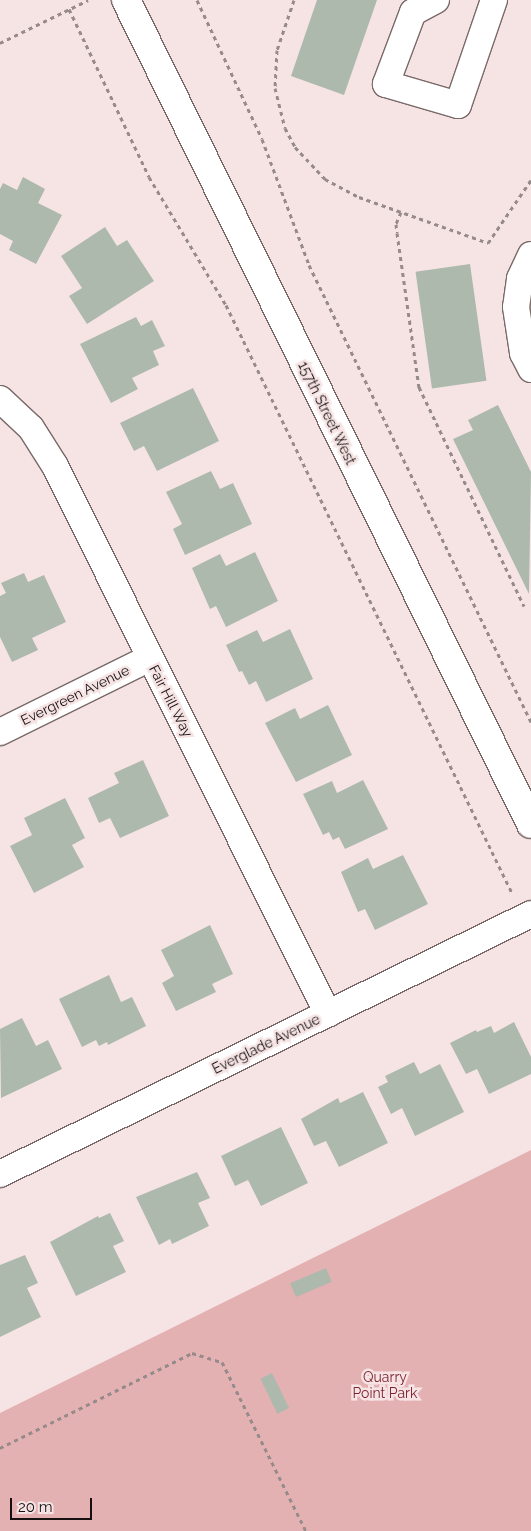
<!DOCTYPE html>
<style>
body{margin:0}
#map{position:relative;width:531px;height:1531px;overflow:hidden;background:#f6e4e4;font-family:Raleway,sans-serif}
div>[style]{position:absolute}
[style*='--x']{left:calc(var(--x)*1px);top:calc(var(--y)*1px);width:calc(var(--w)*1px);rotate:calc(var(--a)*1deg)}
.green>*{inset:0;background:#e4b1b3}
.building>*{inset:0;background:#aeb9ae;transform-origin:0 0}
.path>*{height:3px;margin-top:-1.5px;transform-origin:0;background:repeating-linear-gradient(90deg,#978a8a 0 4px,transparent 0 8px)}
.roads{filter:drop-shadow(1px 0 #796969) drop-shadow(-1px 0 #796969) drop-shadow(0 1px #796969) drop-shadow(0 -1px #796969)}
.minor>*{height:26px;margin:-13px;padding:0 13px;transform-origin:13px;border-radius:13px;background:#fff}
.tertiary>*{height:28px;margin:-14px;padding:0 14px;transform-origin:14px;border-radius:14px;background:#fff}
span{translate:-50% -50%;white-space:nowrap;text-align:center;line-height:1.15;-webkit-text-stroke:5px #f6e4e4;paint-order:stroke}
.street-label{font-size:14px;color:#161010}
.park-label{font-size:14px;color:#7e2231}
.scale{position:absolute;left:10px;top:1498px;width:82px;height:22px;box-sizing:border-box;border:2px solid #161010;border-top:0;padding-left:6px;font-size:15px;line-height:18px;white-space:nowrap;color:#161010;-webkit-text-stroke:4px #f6e4e4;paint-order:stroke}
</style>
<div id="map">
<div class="green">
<i style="clip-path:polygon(531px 1150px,531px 1531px,0 1531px,0 1413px)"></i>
</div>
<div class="building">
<i style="clip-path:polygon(317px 0,377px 0,344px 95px,291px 76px)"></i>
<i style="clip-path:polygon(23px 177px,45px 189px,38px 203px,62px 215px,36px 264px,9px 250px,13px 241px,0 234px,0 189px,3px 183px,17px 190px)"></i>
<i style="clip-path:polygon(105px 227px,117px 246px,127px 240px,154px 281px,87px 324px,69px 296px,82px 288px,61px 256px)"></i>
<i style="left:470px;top:264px;width:118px;height:55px;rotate:82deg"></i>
<i style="clip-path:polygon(136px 317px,141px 326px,152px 320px,165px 346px,153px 351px,159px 365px,132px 378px,138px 389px,111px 403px,80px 344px)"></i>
<i style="clip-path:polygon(193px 388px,219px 441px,157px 471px,144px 446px,134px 451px,120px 423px)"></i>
<i style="clip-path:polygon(498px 405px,531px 472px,529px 594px,453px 439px,473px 430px,468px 420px)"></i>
<i style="clip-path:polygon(211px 471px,220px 489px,233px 483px,252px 524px,185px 555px,173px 529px,182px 524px,166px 492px)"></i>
<i style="clip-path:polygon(255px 552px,278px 601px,226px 627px,216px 606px,210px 609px,192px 568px,220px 554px,226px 566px)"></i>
<i style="clip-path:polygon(24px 573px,28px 582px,44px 575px,66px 622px,32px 638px,38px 650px,12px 662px,0 637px,0 596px,6px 593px,1px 583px)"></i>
<i style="clip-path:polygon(290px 629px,313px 679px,266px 702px,256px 681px,249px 685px,242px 671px,239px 672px,226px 645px,257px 630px,263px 642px)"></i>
<i style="clip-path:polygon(328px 705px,352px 755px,296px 782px,265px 723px,295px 708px,300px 719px)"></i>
<i style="clip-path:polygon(143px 760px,169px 816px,120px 838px,110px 818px,99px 823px,88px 798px,119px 783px,114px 773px)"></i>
<i style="clip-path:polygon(363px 780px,388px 829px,345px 849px,339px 837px,333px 840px,329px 832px,323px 835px,303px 794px,332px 781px,337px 793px)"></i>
<i style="clip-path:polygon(65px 798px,85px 838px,72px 845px,84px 867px,34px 893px,10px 846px,32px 835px,24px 818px)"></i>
<i style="clip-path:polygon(403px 855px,428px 904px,375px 930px,365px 909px,358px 912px,341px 872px,368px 858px,373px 869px)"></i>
<i style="clip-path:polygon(210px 925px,233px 974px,212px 984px,216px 992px,176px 1011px,162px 983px,174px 976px,161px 950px)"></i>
<i style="clip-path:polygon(109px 975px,121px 1002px,132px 997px,146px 1026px,108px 1045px,107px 1042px,99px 1046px,96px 1040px,82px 1047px,59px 999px)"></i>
<i style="clip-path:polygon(22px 1018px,36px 1046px,48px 1040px,62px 1069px,1px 1098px,0 1029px)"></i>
<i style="clip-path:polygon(514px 1022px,531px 1057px,531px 1074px,489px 1094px,477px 1069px,466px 1074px,450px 1043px,476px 1030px,477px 1032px,491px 1026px,494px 1033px)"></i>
<i style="clip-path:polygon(414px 1062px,420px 1074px,440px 1064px,464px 1112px,415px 1136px,402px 1108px,391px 1114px,378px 1087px,388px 1082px,385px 1076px)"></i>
<i style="clip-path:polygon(363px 1092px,388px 1143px,339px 1167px,326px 1141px,314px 1146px,301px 1119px,338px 1098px,340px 1103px)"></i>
<i style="clip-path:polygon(281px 1127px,308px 1183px,261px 1206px,248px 1180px,235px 1186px,221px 1156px)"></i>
<i style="clip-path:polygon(197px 1172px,210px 1198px,198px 1203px,209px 1226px,172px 1244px,170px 1239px,159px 1245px,136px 1197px)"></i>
<i style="clip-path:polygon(110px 1213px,124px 1241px,113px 1246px,126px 1272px,76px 1296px,50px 1242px,98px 1216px,99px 1218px)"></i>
<i style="clip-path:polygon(25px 1255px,38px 1283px,27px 1288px,41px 1317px,0 1337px,0 1265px)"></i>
<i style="left:326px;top:1268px;width:15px;height:39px;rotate:67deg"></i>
<i style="left:272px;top:1373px;width:39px;height:13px;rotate:64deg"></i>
</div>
<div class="path">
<i style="--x:197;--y:0;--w:153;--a:64.9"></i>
<i style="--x:262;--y:139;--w:134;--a:69.5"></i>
<i style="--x:309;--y:265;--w:508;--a:64.09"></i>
<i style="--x:294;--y:0;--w:53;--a:108.8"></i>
<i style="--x:277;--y:50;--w:38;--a:93"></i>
<i style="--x:275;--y:88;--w:41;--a:76"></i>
<i style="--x:285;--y:128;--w:21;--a:62"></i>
<i style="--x:295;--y:147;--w:44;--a:46.8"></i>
<i style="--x:325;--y:179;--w:38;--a:28"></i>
<i style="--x:359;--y:197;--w:137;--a:19.6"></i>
<i style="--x:488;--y:243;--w:76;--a:-55.7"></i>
<i style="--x:69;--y:9;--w:186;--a:64.5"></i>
<i style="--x:149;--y:177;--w:149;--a:59"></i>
<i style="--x:226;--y:305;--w:654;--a:64.06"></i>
<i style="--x:0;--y:43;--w:98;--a:-26"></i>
<i style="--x:401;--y:212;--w:13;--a:113"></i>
<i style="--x:396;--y:224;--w:9;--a:84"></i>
<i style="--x:397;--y:233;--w:156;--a:81.9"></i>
<i style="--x:419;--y:387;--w:243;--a:64.4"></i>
<i style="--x:0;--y:1448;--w:214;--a:-26.3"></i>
<i style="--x:192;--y:1353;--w:31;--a:17"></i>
<i style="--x:222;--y:1362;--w:189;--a:63.6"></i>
</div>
<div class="roads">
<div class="minor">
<i style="--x:436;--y:0;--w:26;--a:152"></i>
<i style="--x:413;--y:12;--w:77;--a:110.6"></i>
<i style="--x:386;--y:84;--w:75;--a:16.3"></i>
<i style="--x:458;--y:105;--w:111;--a:-71.1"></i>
<i style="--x:531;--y:255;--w:26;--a:115"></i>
<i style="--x:520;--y:279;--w:28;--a:98"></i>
<i style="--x:516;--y:307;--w:47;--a:81.3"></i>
<i style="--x:523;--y:353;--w:18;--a:63"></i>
<i style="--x:0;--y:399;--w:42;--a:43.1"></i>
<i style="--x:31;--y:428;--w:45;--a:57.7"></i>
<i style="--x:55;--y:466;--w:612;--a:63.52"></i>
<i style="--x:0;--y:732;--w:167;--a:-26.3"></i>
<i style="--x:0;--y:1174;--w:591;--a:-26.09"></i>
</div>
<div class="tertiary">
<i style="--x:126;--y:0;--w:918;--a:63.83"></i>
</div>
</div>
<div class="street-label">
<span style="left:327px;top:413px;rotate:64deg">157th Street West</span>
<span style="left:75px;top:695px;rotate:-26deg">Evergreen Avenue</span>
<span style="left:171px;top:701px;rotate:63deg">Fair Hill Way</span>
<span style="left:266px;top:1044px;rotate:-26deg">Everglade Avenue</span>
</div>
<div class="park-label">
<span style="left:385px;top:1385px">Quarry<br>Point Park</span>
</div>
<div class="scale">20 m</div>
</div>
